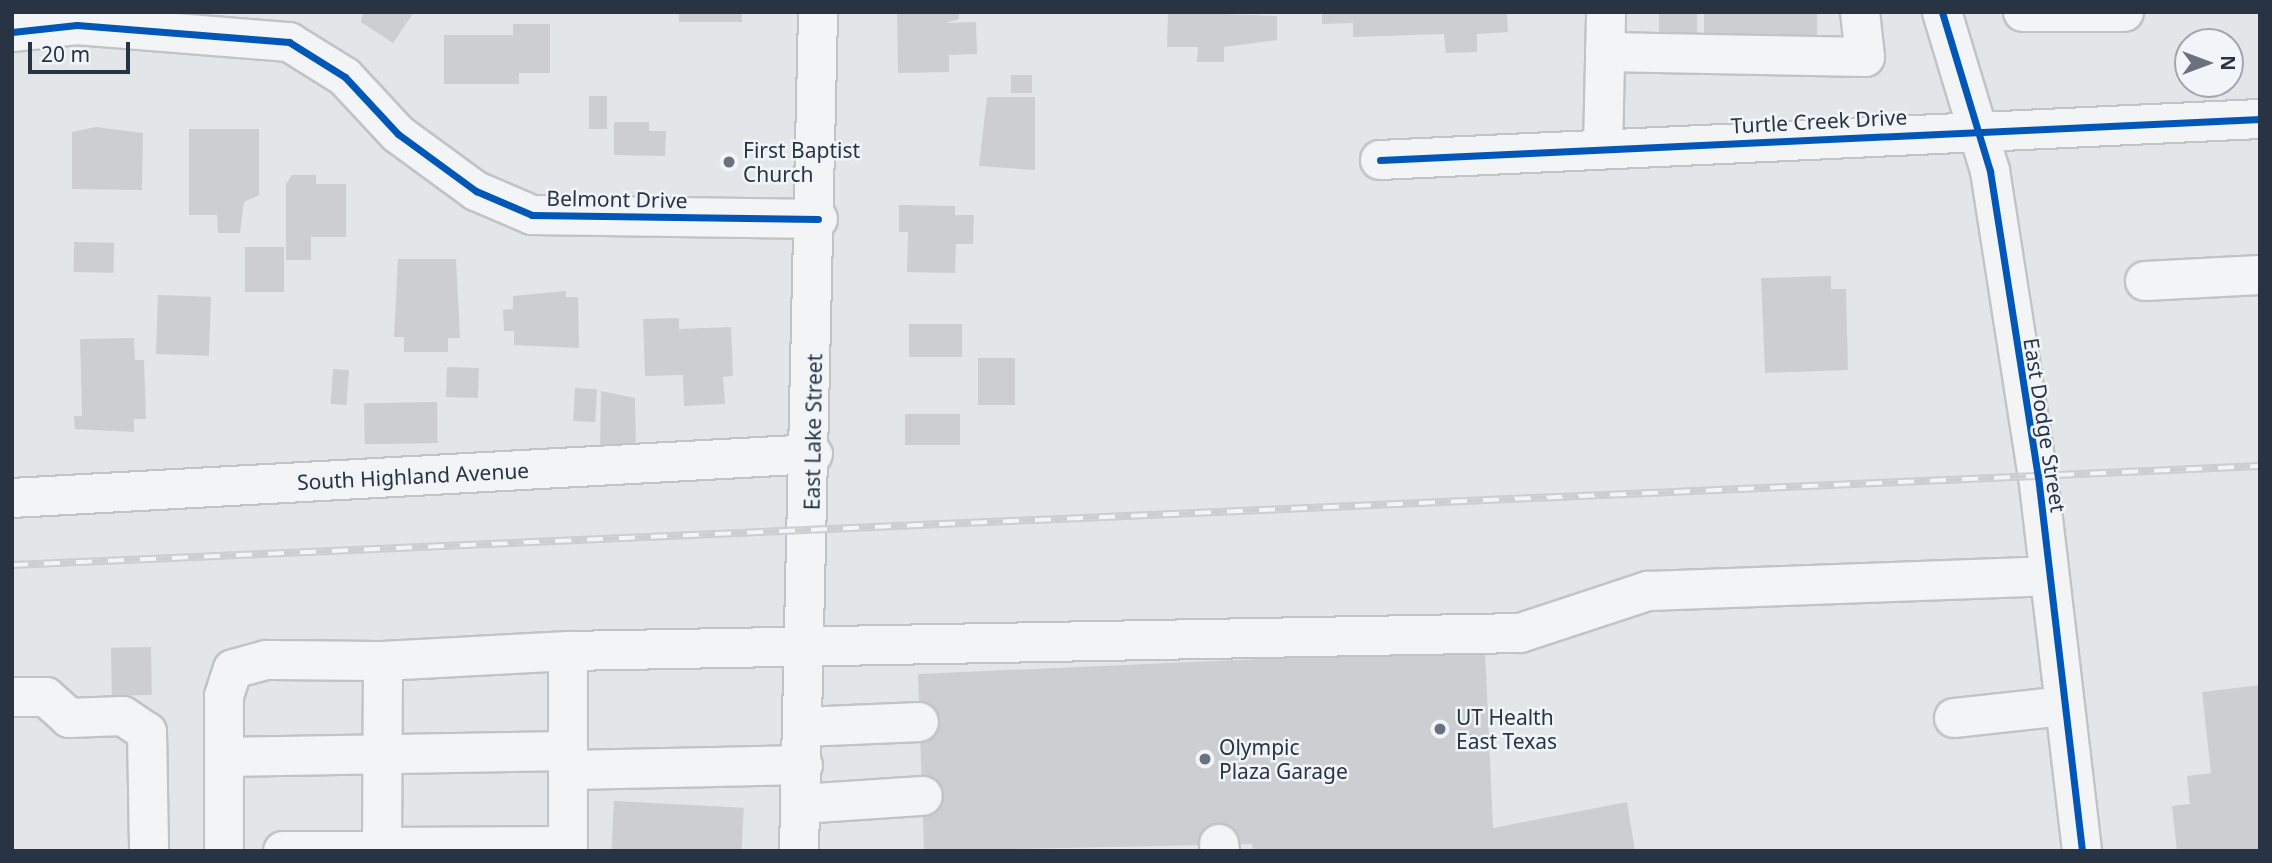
<!DOCTYPE html>
<style>
body{margin:0}
#map{position:relative;width:2272px;height:863px;overflow:hidden;background:#e3e6e9;font-family:"Noto Sans",sans-serif}
div>[style]{position:absolute}
[style*='--x']{left:calc(var(--x)*1px);top:calc(var(--y)*1px);width:calc(var(--w)*1px);rotate:calc(var(--a)*1deg)}
.building>*{inset:0;background:#ccced1;transform-origin:0 0}
.roads{filter:drop-shadow(2px 0 #c1c4c7) drop-shadow(-2px 0 #c1c4c7) drop-shadow(0 2px #c1c4c7) drop-shadow(0 -2px #c1c4c7)}
.minor>*{height:38px;margin:-19px;padding:0 19px;transform-origin:19px;border-radius:19px;background:#f3f4f5}
.rail>*{height:8px;margin-top:-4px;transform-origin:0;background:repeating-linear-gradient(90deg,#f1f4f8 0 16px,#ccced0 0 32px);box-sizing:border-box;border-block:2px solid #ccced0}
.cycleway>*{height:7px;margin:-3.5px;padding:0 3.5px;transform-origin:3.5px;border-radius:3.5px;background:#0057b8}
.dots>*{width:19px;height:19px;translate:-50% -50%;box-sizing:border-box;border:4px solid #f1f4f8;border-radius:50%}
span{translate:-50% -50%;white-space:nowrap;text-align:center;line-height:1.15;-webkit-text-stroke:5px #f1f4f8;paint-order:stroke}
.street-label{font-size:21px;color:#283444}
.poi-label{font-size:21px;color:#283444}
.left{translate:0 -50%;text-align:left}
.frame{position:absolute;inset:0;border:14px solid #283444;pointer-events:none}
.north{position:absolute;left:2174px;top:28px;width:70px;height:70px;box-sizing:border-box;background:#f1f4f8;border:2px solid #a1a7b0;border-radius:50%;rotate:90deg;font-size:19px;font-weight:700;line-height:28px;text-align:center;color:#283444}
.north::after{content:'';display:block;margin:auto;width:24px;height:32px;background:#69727e;clip-path:polygon(50% 0,100% 100%,50% 72%,0 100%)}
.scale{position:absolute;left:28px;top:42px;width:102px;height:32px;box-sizing:border-box;border:4px solid #283444;border-top:0;padding-left:9px;font-size:21px;line-height:24px;white-space:nowrap;color:#283444;-webkit-text-stroke:5px #f1f4f8;paint-order:stroke}
</style>
<div id="map">
<div class="building">
<i style="clip-path:polygon(363px 12px,414px 12px,393px 43px,361px 22px)"></i>
<i style="left:679px;top:12px;width:63px;height:10px"></i>
<i style="clip-path:polygon(897px 12px,959px 12px,959px 19px,946px 23px,976px 22px,977px 54px,949px 55px,949px 72px,898px 73px)"></i>
<i style="clip-path:polygon(1168px 12px,1277px 16px,1277px 40px,1224px 47px,1224px 62px,1197px 62px,1198px 47px,1167px 47px)"></i>
<i style="clip-path:polygon(1322px 12px,1507px 12px,1508px 32px,1477px 34px,1477px 52px,1446px 53px,1444px 34px,1353px 37px,1353px 23px,1322px 24px)"></i>
<i style="left:1659px;top:12px;width:38px;height:24px"></i>
<i style="left:1704px;top:12px;width:113px;height:24px"></i>
<i style="clip-path:polygon(513px 24px,550px 24px,550px 73px,519px 73px,519px 84px,444px 84px,444px 35px,513px 35px)"></i>
<i style="left:1011px;top:75px;width:21px;height:18px"></i>
<i style="left:589px;top:96px;width:18px;height:33px"></i>
<i style="clip-path:polygon(987px 97px,1035px 97px,1035px 170px,979px 166px)"></i>
<i style="clip-path:polygon(614px 122px,649px 122px,649px 131px,666px 131px,665px 156px,614px 155px)"></i>
<i style="clip-path:polygon(96px 127px,143px 133px,142px 190px,72px 189px,72px 132px)"></i>
<i style="clip-path:polygon(189px 129px,259px 129px,259px 195px,244px 202px,240px 233px,218px 233px,217px 215px,189px 215px)"></i>
<i style="clip-path:polygon(292px 175px,316px 175px,316px 184px,346px 184px,346px 237px,311px 237px,311px 260px,286px 260px,286px 184px)"></i>
<i style="clip-path:polygon(899px 205px,955px 206px,955px 215px,974px 215px,973px 244px,956px 244px,955px 273px,907px 272px,908px 232px,899px 232px)"></i>
<i style="left:74px;top:242px;width:40px;height:30px;rotate:1deg"></i>
<i style="left:245px;top:247px;width:39px;height:45px"></i>
<i style="clip-path:polygon(398px 259px,456px 259px,460px 338px,448px 338px,448px 352px,404px 352px,404px 337px,394px 337px)"></i>
<i style="clip-path:polygon(1831px 276px,1831px 289px,1846px 289px,1848px 370px,1765px 373px,1761px 278px)"></i>
<i style="clip-path:polygon(566px 291px,566px 297px,578px 297px,579px 348px,514px 345px,514px 331px,504px 331px,503px 310px,513px 309px,513px 296px)"></i>
<i style="left:158px;top:295px;width:53px;height:59px;rotate:2deg"></i>
<i style="clip-path:polygon(679px 318px,679px 329px,731px 327px,733px 376px,723px 377px,725px 404px,684px 406px,683px 375px,645px 376px,643px 319px)"></i>
<i style="left:909px;top:324px;width:53px;height:33px"></i>
<i style="clip-path:polygon(134px 338px,135px 360px,144px 360px,146px 419px,134px 419px,134px 432px,75px 429px,74px 416px,82px 416px,80px 339px)"></i>
<i style="left:978px;top:358px;width:37px;height:47px"></i>
<i style="left:447px;top:367px;width:32px;height:30px;rotate:2deg"></i>
<i style="left:333px;top:369px;width:16px;height:35px;rotate:4deg"></i>
<i style="left:575px;top:388px;width:22px;height:33px;rotate:3deg"></i>
<i style="clip-path:polygon(601px 391px,635px 398px,636px 449px,600px 449px)"></i>
<i style="left:437px;top:402px;width:41px;height:73px;rotate:89deg"></i>
<i style="left:905px;top:414px;width:55px;height:31px"></i>
<i style="left:151px;top:647px;width:48px;height:40px;rotate:89deg"></i>
<i style="clip-path:polygon(1485px 649px,1493px 828px,1627px 802px,1635px 851px,1253px 851px,1252px 844px,924px 851px,918px 674px)"></i>
<i style="clip-path:polygon(2260px 685px,2260px 851px,2177px 851px,2172px 806px,2190px 804px,2187px 776px,2211px 773px,2202px 692px)"></i>
<i style="left:614px;top:801px;width:130px;height:50px;rotate:3deg"></i>
</div>
<div class="roads">
<div class="minor">
<i style="--x:1942;--y:12;--w:166;--a:73.2"></i>
<i style="--x:1990;--y:171;--w:309;--a:81.1"></i>
<i style="--x:2038;--y:476;--w:378;--a:83.3"></i>
<i style="--x:2023;--y:12;--w:101;--a:0"></i>
<i style="--x:12;--y:32;--w:65;--a:-6.1"></i>
<i style="--x:77;--y:25;--w:213;--a:4.6"></i>
<i style="--x:289;--y:42;--w:66;--a:32"></i>
<i style="--x:345;--y:77;--w:78;--a:47.1"></i>
<i style="--x:398;--y:134;--w:97;--a:36.2"></i>
<i style="--x:476;--y:191;--w:61;--a:23.2"></i>
<i style="--x:532;--y:215;--w:286;--a:0.8"></i>
<i style="--x:1605;--y:52;--w:260;--a:1.1"></i>
<i style="--x:1865;--y:57;--w:45;--a:-96.3"></i>
<i style="--x:1603;--y:149;--w:137;--a:-88.7"></i>
<i style="--x:1380;--y:160;--w:881;--a:-2.67"></i>
<i style="--x:2145;--y:281;--w:115;--a:-3"></i>
<i style="--x:12;--y:498;--w:802;--a:-3.14"></i>
<i style="--x:383;--y:661;--w:185;--a:-3.1"></i>
<i style="--x:12;--y:697;--w:34;--a:0"></i>
<i style="--x:46;--y:697;--w:31;--a:42"></i>
<i style="--x:69;--y:718;--w:54;--a:-2.1"></i>
<i style="--x:123;--y:716;--w:29;--a:34"></i>
<i style="--x:147;--y:732;--w:119;--a:89"></i>
<i style="--x:1954;--y:718;--w:111;--a:-6.2"></i>
<i style="--x:804;--y:727;--w:115;--a:-2.5"></i>
<i style="--x:224;--y:757;--w:344;--a:-1"></i>
<i style="--x:568;--y:770;--w:235;--a:-1.2"></i>
<i style="--x:801;--y:804;--w:122;--a:-3.8"></i>
<i style="--x:1219;--y:844;--w:7;--a:82"></i>
<i style="--x:224;--y:851;--w:155;--a:-90"></i>
<i style="--x:224;--y:696;--w:28;--a:-72"></i>
<i style="--x:233;--y:669;--w:35;--a:-15"></i>
<i style="--x:267;--y:660;--w:116;--a:0.5"></i>
<i style="--x:383;--y:661;--w:186;--a:90.3"></i>
<i style="--x:382;--y:847;--w:186;--a:-0.3"></i>
<i style="--x:283;--y:851;--w:99;--a:0"></i>
<i style="--x:568;--y:851;--w:200;--a:-90"></i>
<i style="--x:568;--y:651;--w:952;--a:-1.08"></i>
<i style="--x:1520;--y:633;--w:135;--a:-18.2"></i>
<i style="--x:1648;--y:591;--w:401;--a:-2.1"></i>
<i style="--x:799;--y:851;--w:839;--a:-88.7"></i>
</div>
</div>
<div class="rail">
<i style="--x:12;--y:565;--w:2250;--a:-2.52"></i>
</div>
<div class="cycleway">
<i style="--x:1942;--y:12;--w:166;--a:73.2"></i>
<i style="--x:1990;--y:171;--w:309;--a:81.1"></i>
<i style="--x:2038;--y:476;--w:378;--a:83.3"></i>
<i style="--x:12;--y:32;--w:65;--a:-6.1"></i>
<i style="--x:77;--y:25;--w:213;--a:4.6"></i>
<i style="--x:289;--y:42;--w:66;--a:32"></i>
<i style="--x:345;--y:77;--w:78;--a:47.1"></i>
<i style="--x:398;--y:134;--w:97;--a:36.2"></i>
<i style="--x:476;--y:191;--w:61;--a:23.2"></i>
<i style="--x:532;--y:215;--w:286;--a:0.8"></i>
<i style="--x:1380;--y:160;--w:881;--a:-2.67"></i>
</div>
<div class="dots">
<i style="left:729px;top:162px;background:#69727e"></i>
<i style="left:1440px;top:729px;background:#69727e"></i>
<i style="left:1205px;top:759px;background:#69727e"></i>
</div>
<div class="street-label">
<span style="left:1819px;top:121px;rotate:-3deg">Turtle Creek Drive</span>
<span style="left:617px;top:199px;rotate:1deg">Belmont Drive</span>
<span style="left:2045px;top:425px;rotate:81deg">East Dodge Street</span>
<span style="left:813px;top:432px;rotate:-89deg">East Lake Street</span>
<span style="left:413px;top:476px;rotate:-3deg">South Highland Avenue</span>
</div>
<div class="poi-label">
<span class="left" style="left:743px;top:162px">First Baptist<br>Church</span>
<span class="left" style="left:1456px;top:729px">UT Health<br>East Texas</span>
<span class="left" style="left:1219px;top:759px">Olympic<br>Plaza Garage</span>
</div>
<div class="frame"></div>
<div class="north">N</div>
<div class="scale">20 m</div>
</div>
